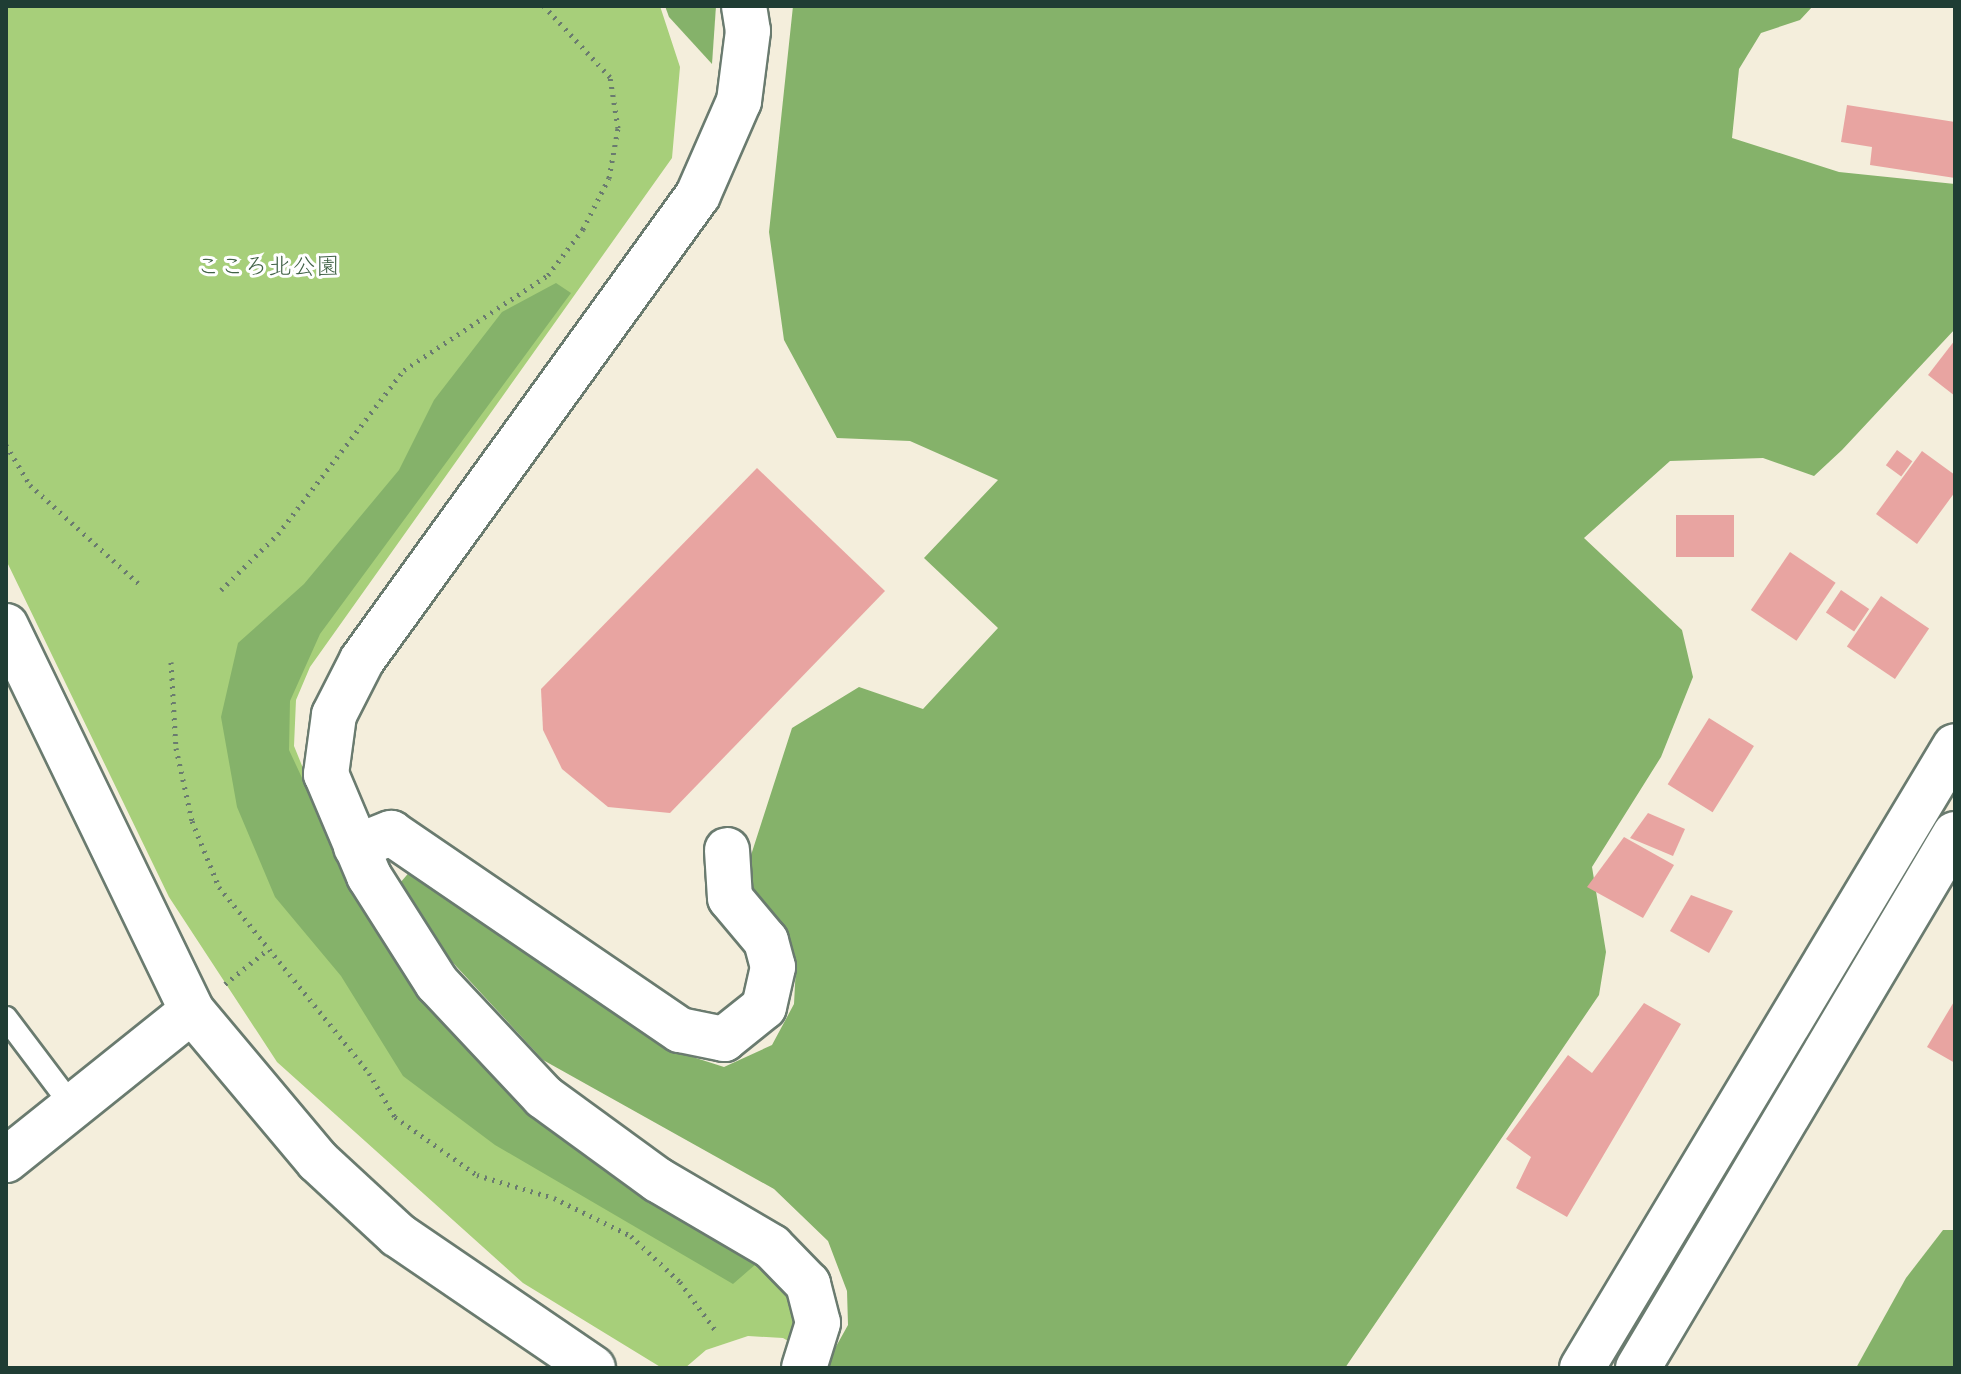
<!DOCTYPE html>
<meta charset="utf-8">
<style>
body{margin:0}
#map{position:relative;width:1961px;height:1374px;overflow:hidden;background:#f4eedc;font-family:Mynerve,"Klee One",sans-serif}
div>[style]{position:absolute}
[style*='--x']{left:calc(var(--x)*1px);top:calc(var(--y)*1px);width:calc(var(--w)*1px);rotate:calc(var(--a)*1deg)}
.green>*{inset:0;background:#a7cf7a}
.forest>*{inset:0;background:#85b26a}
.building>*{inset:0;background:#e8a4a1;transform-origin:0 0}
.path>*{height:5px;margin-top:-2.5px;transform-origin:0;background:repeating-linear-gradient(90deg,#6a7b6f 0 2px,transparent 0 8px)}
.roads{filter:drop-shadow(2px 0 #6a7b6f) drop-shadow(-2px 0 #6a7b6f) drop-shadow(0 2px #6a7b6f) drop-shadow(0 -2px #6a7b6f)}
.service>*{height:22px;margin:-11px;padding:0 11px;transform-origin:11px;border-radius:11px;background:#fff}
.minor>*{height:44px;margin:-22px;padding:0 22px;transform-origin:22px;border-radius:22px;background:#fff}
.tertiary>*{height:44px;margin:-22px;padding:0 22px;transform-origin:22px;border-radius:22px;background:#fff}
span{translate:-50% -50%;white-space:nowrap;text-align:center;line-height:1.15;-webkit-text-stroke:6px #fff;paint-order:stroke}
.park-label{font-size:24px;color:#416246}
.frame{position:absolute;inset:0;border:8px solid #1f3d34;pointer-events:none}
</style>
<div id="map">
<div class="green">
<i style="clip-path:polygon(6px 6px,660px 6px,680px 67px,672px 158px,310px 667px,296px 700px,294px 746px,331px 837px,427px 992px,796px 1289px,800px 1348px,783px 1338px,748px 1336px,706px 1350px,685px 1368px,662px 1368px,523px 1283px,277px 1062px,169px 897px,6px 560px)"></i>
</div>
<div class="forest">
<i style="clip-path:polygon(665px 6px,716px 6px,712px 64px,669px 17px)"></i>
<i style="clip-path:polygon(793px 6px,1813px 6px,1800px 20px,1761px 33px,1739px 69px,1732px 138px,1839px 172px,1955px 184px,1955px 329px,1842px 450px,1814px 476px,1763px 458px,1670px 461px,1584px 538px,1682px 630px,1693px 677px,1661px 757px,1592px 867px,1606px 952px,1599px 995px,1345px 1368px,824px 1368px,848px 1325px,847px 1291px,828px 1241px,774px 1189px,543px 1060px,443px 952px,400px 883px,412px 869px,448px 887px,671px 1050px,724px 1067px,772px 1045px,794px 1004px,796px 965px,788px 939px,743px 880px,792px 728px,859px 687px,923px 709px,998px 628px,924px 558px,998px 480px,910px 441px,837px 438px,784px 340px,769px 232px)"></i>
<i style="clip-path:polygon(556px 283px,571px 293px,320px 634px,290px 701px,289px 750px,352px 885px,651px 1197px,756px 1264px,733px 1284px,495px 1145px,403px 1076px,341px 976px,275px 897px,237px 807px,221px 717px,238px 643px,304px 584px,399px 470px,434px 400px,502px 312px)"></i>
<i style="clip-path:polygon(1943px 1230px,1955px 1230px,1955px 1368px,1856px 1368px,1906px 1278px)"></i>
</div>
<div class="building">
<i style="clip-path:polygon(1847px 105px,1955px 122px,1955px 178px,1870px 165px,1872px 147px,1841px 142px)"></i>
<i style="clip-path:polygon(1955px 340px,1955px 396px,1928px 375px)"></i>
<i style="left:1897px;top:450px;width:19px;height:19px;rotate:36deg"></i>
<i style="clip-path:polygon(1922px 451px,1955px 475px,1955px 492px,1917px 544px,1876px 514px)"></i>
<i style="clip-path:polygon(757px 468px,885px 591px,670px 813px,608px 807px,562px 769px,543px 730px,541px 689px)"></i>
<i style="left:1734px;top:515px;width:42px;height:58px;rotate:90deg"></i>
<i style="left:1790px;top:552px;width:55px;height:70px;rotate:34deg"></i>
<i style="left:1841px;top:590px;width:34px;height:27px;rotate:34deg"></i>
<i style="left:1881px;top:596px;width:58px;height:61px;rotate:34deg"></i>
<i style="left:1709px;top:718px;width:53px;height:78px;rotate:32deg"></i>
<i style="clip-path:polygon(1648px 813px,1685px 829px,1673px 856px,1630px 838px)"></i>
<i style="clip-path:polygon(1624px 837px,1674px 865px,1643px 918px,1587px 887px)"></i>
<i style="clip-path:polygon(1691px 895px,1733px 911px,1709px 953px,1670px 931px)"></i>
<i style="clip-path:polygon(1955px 1000px,1955px 1063px,1927px 1047px)"></i>
<i style="clip-path:polygon(1644px 1003px,1681px 1024px,1567px 1217px,1516px 1188px,1531px 1157px,1506px 1139px,1568px 1055px,1592px 1073px)"></i>
</div>
<div class="path">
<i style="--x:6;--y:445;--w:47;--a:59"></i>
<i style="--x:30;--y:485;--w:147;--a:42.2"></i>
<i style="--x:221;--y:590;--w:80;--a:-44.5"></i>
<i style="--x:278;--y:534;--w:207;--a:-52.5"></i>
<i style="--x:404;--y:370;--w:173;--a:-33.4"></i>
<i style="--x:548;--y:275;--w:58;--a:-52.7"></i>
<i style="--x:583;--y:229;--w:57;--a:-63"></i>
<i style="--x:609;--y:178;--w:51;--a:-79.8"></i>
<i style="--x:618;--y:128;--w:52;--a:-98.9"></i>
<i style="--x:610;--y:77;--w:97;--a:-132.9"></i>
<i style="--x:171;--y:662;--w:86;--a:86.7"></i>
<i style="--x:176;--y:748;--w:75;--a:77.6"></i>
<i style="--x:192;--y:821;--w:71;--a:67.8"></i>
<i style="--x:219;--y:887;--w:239;--a:51.1"></i>
<i style="--x:369;--y:1073;--w:51;--a:59.4"></i>
<i style="--x:395;--y:1117;--w:100;--a:35.3"></i>
<i style="--x:477;--y:1175;--w:80;--a:16.6"></i>
<i style="--x:554;--y:1198;--w:86;--a:26.3"></i>
<i style="--x:631;--y:1236;--w:67;--a:43.2"></i>
<i style="--x:680;--y:1282;--w:61;--a:53.7"></i>
<i style="--x:225;--y:984;--w:53;--a:-38.8"></i>
</div>
<div class="roads">
<div class="service">
<i style="--x:6;--y:1018;--w:111;--a:53"></i>
</div>
<div class="minor">
<i style="--x:744;--y:6;--w:25;--a:81"></i>
<i style="--x:748;--y:31;--w:71;--a:97.3"></i>
<i style="--x:739;--y:101;--w:103;--a:113.6"></i>
<i style="--x:698;--y:195;--w:574;--a:125.85"></i>
<i style="--x:362;--y:660;--w:62;--a:117"></i>
<i style="--x:334;--y:715;--w:60;--a:97.7"></i>
<i style="--x:326;--y:774;--w:111;--a:67.1"></i>
<i style="--x:369;--y:876;--w:127;--a:57.6"></i>
<i style="--x:437;--y:983;--w:156;--a:46.8"></i>
<i style="--x:544;--y:1097;--w:141;--a:36.1"></i>
<i style="--x:658;--y:1180;--w:132;--a:30.4"></i>
<i style="--x:772;--y:1247;--w:52;--a:45.8"></i>
<i style="--x:808;--y:1284;--w:40;--a:75.6"></i>
<i style="--x:818;--y:1323;--w:47;--a:107.3"></i>
<i style="--x:356;--y:847;--w:38;--a:-22"></i>
<i style="--x:391;--y:833;--w:350;--a:34.3"></i>
<i style="--x:680;--y:1030;--w:45;--a:11.6"></i>
<i style="--x:724;--y:1039;--w:51;--a:-38.7"></i>
<i style="--x:764;--y:1007;--w:41;--a:-77.3"></i>
<i style="--x:773;--y:967;--w:27;--a:-105"></i>
<i style="--x:766;--y:941;--w:56;--a:-129.9"></i>
<i style="--x:730;--y:898;--w:48;--a:-93.6"></i>
</div>
<div class="tertiary">
<i style="--x:6;--y:626;--w:428;--a:64.2"></i>
<i style="--x:192;--y:1011;--w:196;--a:50"></i>
<i style="--x:318;--y:1161;--w:109;--a:42.8"></i>
<i style="--x:398;--y:1235;--w:236;--a:34.3"></i>
<i style="--x:6;--y:1160;--w:238;--a:-38.7"></i>
<i style="--x:1582;--y:1368;--w:725;--a:-59.05"></i>
<i style="--x:1638;--y:1368;--w:621;--a:-59.31"></i>
</div>
</div>
<div class="park-label">
<span style="left:268px;top:268px">こころ北公園</span>
</div>
<div class="frame"></div>
</div>
